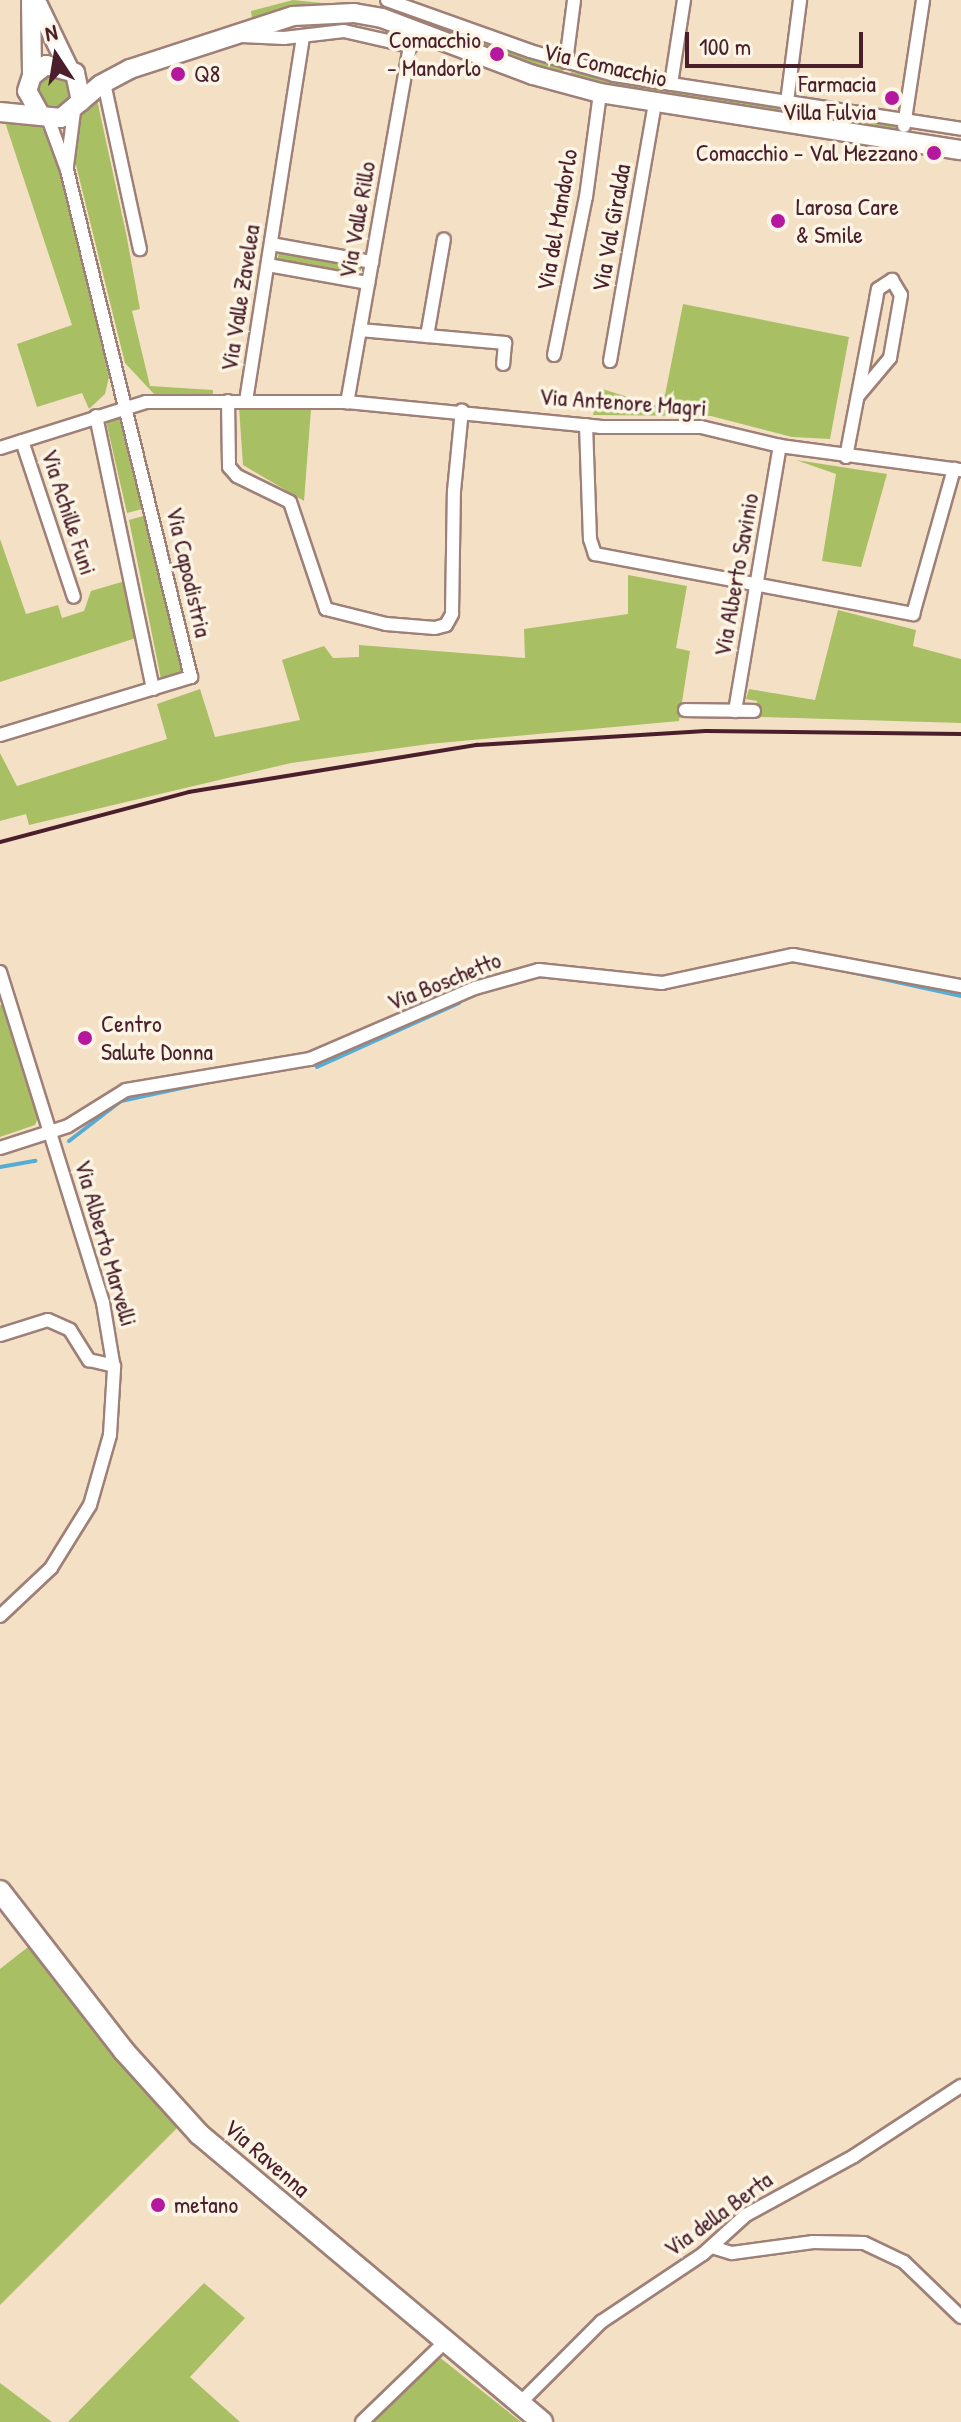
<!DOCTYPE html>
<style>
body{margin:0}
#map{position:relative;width:961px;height:2422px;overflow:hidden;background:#f4e1c5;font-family:"Patrick Hand",sans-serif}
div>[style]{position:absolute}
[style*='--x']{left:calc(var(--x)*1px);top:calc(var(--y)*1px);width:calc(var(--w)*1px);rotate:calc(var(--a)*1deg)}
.green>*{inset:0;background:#a9bf64;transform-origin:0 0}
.round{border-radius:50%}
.stream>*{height:4px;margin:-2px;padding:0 2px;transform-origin:2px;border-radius:2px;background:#56acd3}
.roads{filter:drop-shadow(2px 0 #9f8078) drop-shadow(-2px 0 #9f8078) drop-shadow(0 2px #9f8078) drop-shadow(0 -2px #9f8078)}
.minor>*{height:12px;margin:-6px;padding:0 6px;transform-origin:6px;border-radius:6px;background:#fff}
.secondary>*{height:18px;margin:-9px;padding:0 9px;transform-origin:9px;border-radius:9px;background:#fff}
.primary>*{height:20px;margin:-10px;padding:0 10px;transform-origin:10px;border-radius:10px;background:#fff}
.rail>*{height:4px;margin:-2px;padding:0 2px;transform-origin:2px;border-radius:2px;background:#4a1f2b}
.dots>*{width:22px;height:22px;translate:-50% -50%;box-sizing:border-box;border:4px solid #fcf5e5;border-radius:50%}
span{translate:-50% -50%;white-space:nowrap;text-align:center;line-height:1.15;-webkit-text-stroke:7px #fcf5e5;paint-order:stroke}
.poi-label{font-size:24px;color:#4a1f2b}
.right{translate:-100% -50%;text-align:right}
.left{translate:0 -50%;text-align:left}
.street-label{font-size:24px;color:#4a1f2b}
.north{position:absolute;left:16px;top:16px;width:80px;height:80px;-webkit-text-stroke:6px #fcf5e5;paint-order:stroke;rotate:348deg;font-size:22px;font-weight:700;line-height:32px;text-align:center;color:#4a1f2b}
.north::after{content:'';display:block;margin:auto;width:28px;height:36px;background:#4a1f2b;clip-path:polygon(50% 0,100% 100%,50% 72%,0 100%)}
.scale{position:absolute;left:685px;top:32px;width:178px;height:36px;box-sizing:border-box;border:4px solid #4a1f2b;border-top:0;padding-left:10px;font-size:24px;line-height:28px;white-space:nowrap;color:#4a1f2b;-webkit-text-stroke:6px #fcf5e5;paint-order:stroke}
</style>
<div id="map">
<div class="green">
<i style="clip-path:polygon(293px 0,322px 3px,252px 18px,251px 11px)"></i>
<i style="clip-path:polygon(388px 8px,563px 69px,562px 77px,387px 13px)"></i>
<i style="clip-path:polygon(571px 72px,896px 126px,895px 135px,570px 79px)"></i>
<i class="round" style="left:36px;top:73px;width:36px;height:36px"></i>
<i style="clip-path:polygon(96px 95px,126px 233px,140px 309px,132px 311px,150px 386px,213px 390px,213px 395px,154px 394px,125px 363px,73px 153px,80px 119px)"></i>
<i style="clip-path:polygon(3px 116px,35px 121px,49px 135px,57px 155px,109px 377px,105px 394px,89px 409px,82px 393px,37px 407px,17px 344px,72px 325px)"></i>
<i style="left:279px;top:251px;width:84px;height:11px;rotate:10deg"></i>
<i style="clip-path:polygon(683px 304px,849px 337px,830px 439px,792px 437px,711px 416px,593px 415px,599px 388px,657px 406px,659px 394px,665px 395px)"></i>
<i style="clip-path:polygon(239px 407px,311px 409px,304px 501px,243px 465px)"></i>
<i style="clip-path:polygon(120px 416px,146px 508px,127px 513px,106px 421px)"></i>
<i style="clip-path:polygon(796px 460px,887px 474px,861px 567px,822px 561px,836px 474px)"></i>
<i style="clip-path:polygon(147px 515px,184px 671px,161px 679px,129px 520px)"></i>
<i style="clip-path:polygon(0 539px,26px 614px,58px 605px,62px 618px,84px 611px,91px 591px,125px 581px,139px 637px,0 682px)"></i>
<i style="clip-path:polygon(628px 575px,687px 586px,676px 648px,690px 651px,679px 721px,429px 744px,291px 763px,29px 825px,26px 814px,0 821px,0 753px,17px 786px,167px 739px,157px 704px,200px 689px,215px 737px,300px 720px,282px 660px,324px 646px,333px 658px,359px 657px,359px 645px,525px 658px,524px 629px,628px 614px)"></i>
<i style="clip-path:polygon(838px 610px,916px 630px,913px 646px,961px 659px,961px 723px,758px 717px,757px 701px,746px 699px,749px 689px,815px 700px)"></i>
<i style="clip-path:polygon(5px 1004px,40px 1113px,35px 1125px,0 1137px,0 1005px)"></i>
<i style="clip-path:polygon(28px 1947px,177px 2128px,0 2305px,0 1969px)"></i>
<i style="clip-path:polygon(204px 2283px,245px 2318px,190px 2377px,240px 2422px,68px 2422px)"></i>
<i style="clip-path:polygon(438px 2356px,521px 2422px,369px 2422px)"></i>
<i style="clip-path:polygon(0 2383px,52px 2422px,0 2422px)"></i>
</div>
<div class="stream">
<i style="--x:842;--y:970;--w:122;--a:12.3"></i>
<i style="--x:317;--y:1067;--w:156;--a:-24.3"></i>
<i style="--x:69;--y:1141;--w:66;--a:-37.6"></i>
<i style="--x:121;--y:1101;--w:95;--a:-12.1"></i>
<i style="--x:0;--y:1167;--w:36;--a:-10"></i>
</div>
<div class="roads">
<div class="minor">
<i style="--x:387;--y:0;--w:152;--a:19.6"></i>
<i style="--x:530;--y:51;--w:87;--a:15.9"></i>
<i style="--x:614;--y:75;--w:351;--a:8.8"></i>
<i style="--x:242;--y:36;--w:42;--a:2.7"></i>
<i style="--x:284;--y:38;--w:60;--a:-6.7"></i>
<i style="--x:344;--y:31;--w:68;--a:12.8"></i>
<i style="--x:410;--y:46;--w:362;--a:100"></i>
<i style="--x:566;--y:62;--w:63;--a:-82.6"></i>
<i style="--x:104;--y:83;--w:170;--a:77.8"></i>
<i style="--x:671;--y:84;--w:85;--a:-81.2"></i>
<i style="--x:787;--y:102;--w:103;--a:-82.7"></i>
<i style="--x:904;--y:126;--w:127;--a:-81.4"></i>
<i style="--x:67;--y:166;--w:55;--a:-82.7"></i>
<i style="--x:271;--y:244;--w:103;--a:10.1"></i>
<i style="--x:268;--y:265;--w:102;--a:10.2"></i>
<i style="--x:360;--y:330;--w:146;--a:5.1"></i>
<i style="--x:505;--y:343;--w:21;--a:95"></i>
<i style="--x:427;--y:336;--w:98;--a:-80.1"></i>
<i style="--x:554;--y:355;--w:161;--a:-78.6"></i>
<i style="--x:586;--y:197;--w:105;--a:-82.3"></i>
<i style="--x:610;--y:361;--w:263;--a:-80.1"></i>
<i style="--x:228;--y:401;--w:66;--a:89.1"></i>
<i style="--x:229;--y:467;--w:12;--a:48"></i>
<i style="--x:237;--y:476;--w:59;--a:26.1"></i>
<i style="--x:290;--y:502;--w:113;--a:71.4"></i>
<i style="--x:326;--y:609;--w:62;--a:14"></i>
<i style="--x:386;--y:624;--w:49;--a:4.7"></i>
<i style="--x:435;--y:628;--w:11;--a:-15"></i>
<i style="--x:446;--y:625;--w:13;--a:-61"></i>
<i style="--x:452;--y:614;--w:123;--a:-89.1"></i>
<i style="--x:454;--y:491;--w:81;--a:-84.4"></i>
<i style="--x:246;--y:401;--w:369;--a:-81.1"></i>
<i style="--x:96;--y:416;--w:279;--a:78.2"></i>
<i style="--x:586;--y:425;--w:114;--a:88"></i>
<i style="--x:590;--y:539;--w:16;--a:72"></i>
<i style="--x:595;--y:554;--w:324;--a:10.7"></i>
<i style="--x:913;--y:614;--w:151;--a:-74.2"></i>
<i style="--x:22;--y:441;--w:164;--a:71.6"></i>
<i style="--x:0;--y:448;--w:153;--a:-17.5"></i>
<i style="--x:146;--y:402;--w:201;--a:0"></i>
<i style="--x:347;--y:402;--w:254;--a:5.6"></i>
<i style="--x:600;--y:427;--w:101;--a:0"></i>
<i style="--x:701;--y:427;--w:81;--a:13.5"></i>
<i style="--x:780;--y:446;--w:183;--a:7.6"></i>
<i style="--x:846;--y:457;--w:161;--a:-79.2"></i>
<i style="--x:876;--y:299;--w:10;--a:-79"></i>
<i style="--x:878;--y:289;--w:17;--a:-33"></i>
<i style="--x:892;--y:280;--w:17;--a:59"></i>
<i style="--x:901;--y:295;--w:64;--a:99.9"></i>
<i style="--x:890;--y:358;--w:50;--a:130.1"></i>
<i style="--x:685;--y:710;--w:69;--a:0.8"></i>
<i style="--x:735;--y:711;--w:269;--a:-80.4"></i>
<i style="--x:0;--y:735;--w:200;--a:-16.9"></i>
<i style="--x:191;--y:677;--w:522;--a:-103.74"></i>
<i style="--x:67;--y:170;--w:55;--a:-110.1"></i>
<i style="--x:0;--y:972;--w:347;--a:72.7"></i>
<i style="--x:103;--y:1303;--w:67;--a:80.5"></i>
<i style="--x:114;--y:1369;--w:66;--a:93.5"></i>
<i style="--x:110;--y:1435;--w:73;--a:105.9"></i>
<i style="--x:90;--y:1505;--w:74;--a:121.8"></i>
<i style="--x:51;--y:1568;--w:70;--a:136.7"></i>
<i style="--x:0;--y:1148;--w:71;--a:-17.9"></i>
<i style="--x:68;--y:1126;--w:68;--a:-31.8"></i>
<i style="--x:126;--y:1090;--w:187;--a:-9.6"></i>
<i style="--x:310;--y:1059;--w:180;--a:-23.3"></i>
<i style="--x:475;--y:988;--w:66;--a:-15.7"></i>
<i style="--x:539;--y:970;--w:124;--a:6"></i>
<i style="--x:662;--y:983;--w:134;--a:-12.1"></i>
<i style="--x:793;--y:955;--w:171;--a:10.5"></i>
<i style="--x:0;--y:1335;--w:50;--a:-17.4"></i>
<i style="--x:48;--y:1320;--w:24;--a:24"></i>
<i style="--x:70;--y:1330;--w:36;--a:58"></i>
<i style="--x:89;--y:1360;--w:26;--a:13"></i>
<i style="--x:712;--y:2247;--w:21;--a:17"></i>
<i style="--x:732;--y:2253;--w:82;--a:-7.7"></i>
<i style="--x:813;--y:2242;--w:51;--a:1.1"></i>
<i style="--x:864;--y:2243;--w:44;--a:25.4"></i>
<i style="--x:904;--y:2262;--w:79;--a:44"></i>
<i style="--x:520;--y:2403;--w:115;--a:-45"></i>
<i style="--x:601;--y:2322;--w:123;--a:-33.7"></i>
<i style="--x:703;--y:2254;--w:58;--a:-42.2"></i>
<i style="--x:746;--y:2215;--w:123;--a:-28.6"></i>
<i style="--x:854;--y:2156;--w:128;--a:-33.2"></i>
<i style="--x:362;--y:2422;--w:117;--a:-44"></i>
</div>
<div class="secondary">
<i style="--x:31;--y:0;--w:76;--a:89.2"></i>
<i style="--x:38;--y:5;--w:69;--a:64.2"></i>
<i style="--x:0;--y:112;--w:61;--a:5.6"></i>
<i style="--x:61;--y:118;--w:51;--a:-40.2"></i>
<i style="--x:100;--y:85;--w:34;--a:-28"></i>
<i style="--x:130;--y:69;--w:171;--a:-18"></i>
<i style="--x:293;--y:16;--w:61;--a:-2.8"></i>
<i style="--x:354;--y:13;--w:28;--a:10"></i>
<i style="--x:382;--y:18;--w:161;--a:20.7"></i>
<i style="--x:533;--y:75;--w:69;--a:15"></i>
<i style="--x:600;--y:93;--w:365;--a:9"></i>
<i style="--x:40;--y:114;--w:26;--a:-119"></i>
<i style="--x:27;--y:91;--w:16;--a:-72"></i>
<i style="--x:32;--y:76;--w:18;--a:-38"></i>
<i style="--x:46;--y:65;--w:30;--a:15"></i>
<i style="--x:75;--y:73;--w:29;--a:78"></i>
</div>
<div class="primary">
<i style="--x:0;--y:1891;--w:202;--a:52.2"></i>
<i style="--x:124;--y:2051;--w:112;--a:47.9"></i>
<i style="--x:199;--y:2134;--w:448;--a:40"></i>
</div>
</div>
<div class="rail">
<i style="--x:0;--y:842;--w:196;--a:-14.8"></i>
<i style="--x:189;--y:792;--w:292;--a:-9.3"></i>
<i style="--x:477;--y:745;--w:229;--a:-3.5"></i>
<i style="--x:706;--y:731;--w:255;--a:0.7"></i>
</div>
<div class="dots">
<i style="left:497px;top:54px;background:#b5179e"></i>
<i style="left:178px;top:74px;background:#b5179e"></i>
<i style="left:892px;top:98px;background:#b5179e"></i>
<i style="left:934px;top:153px;background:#b5179e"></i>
<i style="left:778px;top:221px;background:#b5179e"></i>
<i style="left:85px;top:1038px;background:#b5179e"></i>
<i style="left:158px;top:2205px;background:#b5179e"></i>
</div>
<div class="poi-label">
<span class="right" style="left:481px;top:54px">Comacchio<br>- Mandorlo</span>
<span class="left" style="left:194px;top:74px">Q8</span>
<span class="right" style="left:876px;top:98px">Farmacia<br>Villa Fulvia</span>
<span class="right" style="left:918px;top:153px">Comacchio - Val Mezzano</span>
<span class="left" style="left:796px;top:221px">Larosa Care<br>&amp; Smile</span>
<span class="left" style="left:101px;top:1038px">Centro<br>Salute Donna</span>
<span class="left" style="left:174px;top:2205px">metano</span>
</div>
<div class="street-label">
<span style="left:605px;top:65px;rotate:13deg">Via Comacchio</span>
<span style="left:357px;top:220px;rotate:-80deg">Via Valle Rillo</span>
<span style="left:557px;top:220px;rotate:-80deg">Via del Mandorlo</span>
<span style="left:611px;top:228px;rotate:-80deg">Via Val Giralda</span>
<span style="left:240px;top:298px;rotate:-81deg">Via Valle Zavelea</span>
<span style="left:623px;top:402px;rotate:4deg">Via Antenore Magri</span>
<span style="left:69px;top:512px;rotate:72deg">Via Achille Funi</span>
<span style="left:189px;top:572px;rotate:77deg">Via Capodistria</span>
<span style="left:736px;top:575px;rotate:-80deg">Via Alberto Savinio</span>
<span style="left:444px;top:981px;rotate:-22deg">Via Boschetto</span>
<span style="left:106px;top:1243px;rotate:74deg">Via Alberto Marvelli</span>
<span style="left:267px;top:2158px;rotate:41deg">Via Ravenna</span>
<span style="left:718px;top:2214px;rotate:-36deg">Via della Berta</span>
</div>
<div class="north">N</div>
<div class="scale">100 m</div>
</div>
